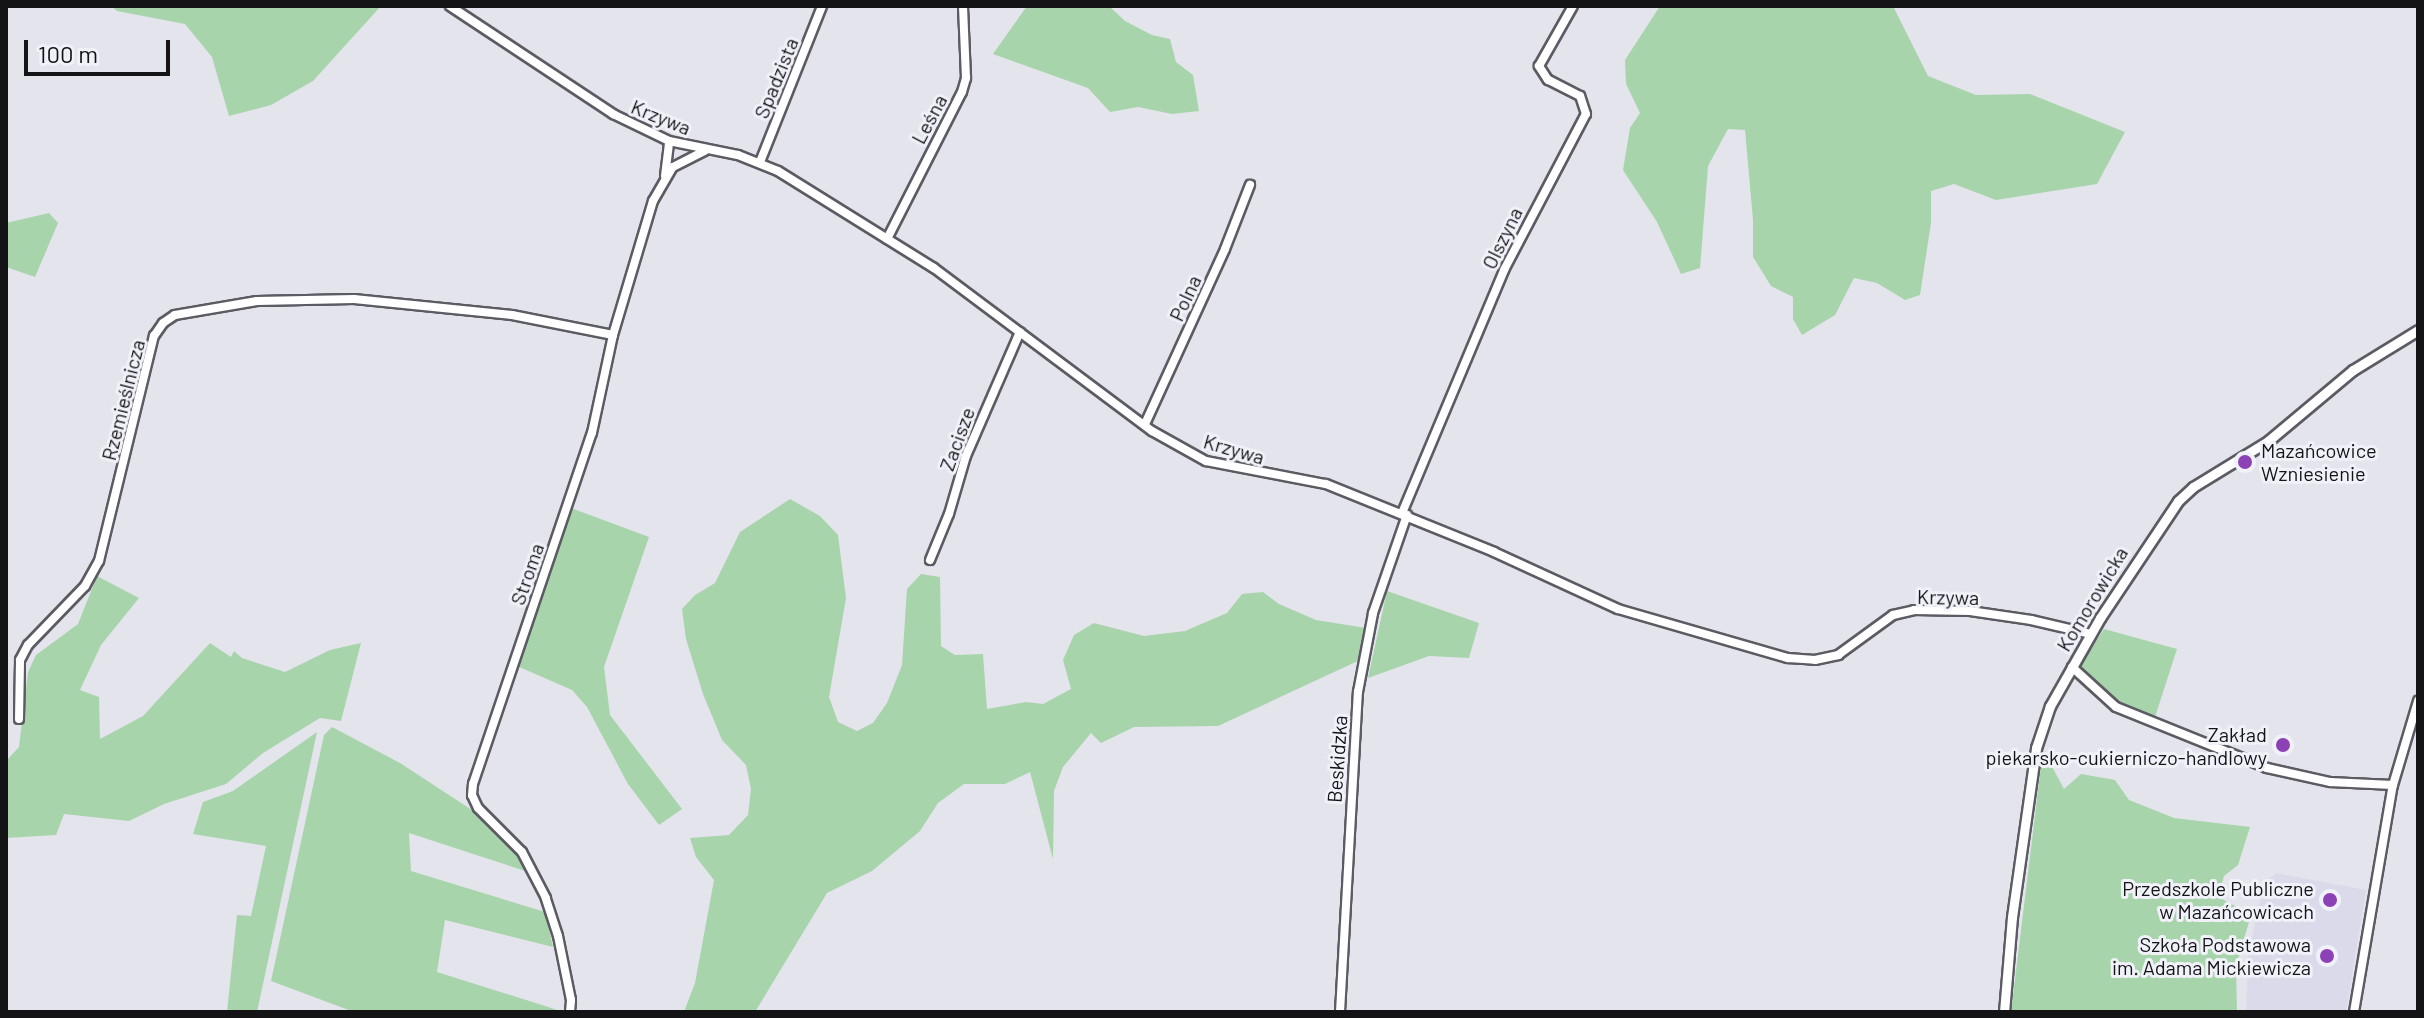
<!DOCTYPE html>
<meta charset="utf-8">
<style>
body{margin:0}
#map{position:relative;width:2424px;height:1018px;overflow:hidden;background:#e4e4ec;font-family:Barlow,sans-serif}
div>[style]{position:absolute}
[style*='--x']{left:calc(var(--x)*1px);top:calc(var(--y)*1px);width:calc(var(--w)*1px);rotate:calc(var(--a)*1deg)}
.built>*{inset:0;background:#dadaea}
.green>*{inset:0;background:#a8d4ac}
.roads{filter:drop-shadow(2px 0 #5c5b63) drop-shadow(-2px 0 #5c5b63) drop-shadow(0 2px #5c5b63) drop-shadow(0 -2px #5c5b63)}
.minor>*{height:8px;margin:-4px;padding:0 4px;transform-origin:4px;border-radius:4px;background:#fff}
.tertiary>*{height:9px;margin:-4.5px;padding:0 4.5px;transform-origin:4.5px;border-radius:4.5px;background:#fff}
.dots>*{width:22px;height:22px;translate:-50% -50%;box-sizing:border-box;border:4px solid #f1f1fa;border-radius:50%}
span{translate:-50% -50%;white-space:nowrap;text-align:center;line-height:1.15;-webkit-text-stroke:6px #f1f1fa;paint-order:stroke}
.street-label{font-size:20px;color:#141417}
.poi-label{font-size:20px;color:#141417}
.left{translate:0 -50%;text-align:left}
.right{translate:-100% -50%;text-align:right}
.frame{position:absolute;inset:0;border:8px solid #141417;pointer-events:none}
.scale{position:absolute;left:24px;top:40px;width:146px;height:36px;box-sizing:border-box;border:4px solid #141417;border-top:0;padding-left:10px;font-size:24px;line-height:28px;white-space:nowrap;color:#141417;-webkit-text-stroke:6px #f1f1fa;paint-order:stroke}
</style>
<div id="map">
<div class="built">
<i style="clip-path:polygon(2276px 873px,2366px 890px,2346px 1012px,2246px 1012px,2248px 956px,2264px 882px)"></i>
</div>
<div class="green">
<i style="clip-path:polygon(111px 6px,381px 6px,313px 81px,271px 105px,229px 116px,212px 57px,185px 24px,117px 11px)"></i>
<i style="clip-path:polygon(1027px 6px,1109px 6px,1125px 21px,1152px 35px,1170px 39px,1176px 62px,1193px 75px,1199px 111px,1172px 114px,1138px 107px,1110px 112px,1088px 88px,993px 54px)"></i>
<i style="clip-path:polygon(1660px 6px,1893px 6px,1928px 76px,1976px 95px,2030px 94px,2125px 132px,2097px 184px,1996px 200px,1954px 184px,1931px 191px,1931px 223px,1920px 295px,1905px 300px,1877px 283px,1854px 278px,1835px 315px,1802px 335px,1793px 319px,1793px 297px,1771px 286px,1753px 257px,1753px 220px,1745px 130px,1728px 129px,1708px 166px,1700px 268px,1681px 274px,1657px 222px,1623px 170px,1630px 128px,1640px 113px,1626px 84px,1625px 60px)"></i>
<i style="clip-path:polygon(49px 213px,58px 223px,35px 277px,6px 267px,6px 223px)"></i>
<i style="clip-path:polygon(790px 499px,820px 516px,838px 535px,846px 598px,829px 697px,838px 722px,857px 731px,873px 723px,887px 703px,902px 665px,907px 589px,921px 574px,940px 577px,941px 646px,955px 655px,983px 654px,987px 709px,1026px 702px,1043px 704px,1071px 689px,1063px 660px,1074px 635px,1094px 623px,1144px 636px,1185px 631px,1227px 613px,1242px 594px,1263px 592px,1279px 604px,1316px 620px,1366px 628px,1360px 660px,1218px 726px,1134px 727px,1101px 743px,1091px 733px,1063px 767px,1054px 791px,1053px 859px,1030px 772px,1005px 784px,964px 784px,938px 803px,920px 831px,872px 871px,827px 893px,755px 1012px,684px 1012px,695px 983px,714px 880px,696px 857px,690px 838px,729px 835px,748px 815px,751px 789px,746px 765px,722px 740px,703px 694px,686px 639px,682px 609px,695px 595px,715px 583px,740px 532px)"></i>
<i style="clip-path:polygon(571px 508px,649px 537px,604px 667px,610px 715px,682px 809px,659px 825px,628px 784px,587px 707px,572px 690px,517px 666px)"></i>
<i style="clip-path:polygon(97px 576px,139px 598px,101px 645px,80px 690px,99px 697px,100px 739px,143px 716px,210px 643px,231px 657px,234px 651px,242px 658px,285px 672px,330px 650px,361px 643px,341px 721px,320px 718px,263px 753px,226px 784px,164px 804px,129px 821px,64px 814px,56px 835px,6px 838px,6px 761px,19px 747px,28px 672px,36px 655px,78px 624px)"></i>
<i style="clip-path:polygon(1387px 591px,1479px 623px,1469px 658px,1429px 656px,1368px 678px)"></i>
<i style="clip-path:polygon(2104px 629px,2177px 649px,2154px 720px,2119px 702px,2079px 667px)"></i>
<i style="clip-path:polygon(332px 727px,400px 763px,475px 812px,510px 844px,525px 871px,409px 833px,411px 871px,545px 912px,553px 947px,445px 920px,437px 972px,564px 1012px,354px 1012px,271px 981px,324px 735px)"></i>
<i style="clip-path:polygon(317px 732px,257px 1012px,227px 1012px,237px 915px,251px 916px,266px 846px,193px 834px,203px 802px,233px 791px)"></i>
<i style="clip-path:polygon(2043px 750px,2064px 789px,2081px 774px,2115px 780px,2129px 800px,2174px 818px,2250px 827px,2238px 865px,2224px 876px,2218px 897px,2241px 909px,2249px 922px,2236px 966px,2237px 1012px,2011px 1012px)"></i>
</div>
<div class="roads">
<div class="minor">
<i style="--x:450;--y:6;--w:196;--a:33.5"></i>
<i style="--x:613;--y:114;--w:62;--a:25.7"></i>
<i style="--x:669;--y:141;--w:70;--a:11.5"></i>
<i style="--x:738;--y:155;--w:43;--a:21.8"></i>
<i style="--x:778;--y:171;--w:184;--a:31.9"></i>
<i style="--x:934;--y:268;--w:272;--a:36.8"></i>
<i style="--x:1152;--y:431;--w:62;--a:29.1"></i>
<i style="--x:1206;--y:461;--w:122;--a:10.9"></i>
<i style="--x:1326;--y:484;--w:181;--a:22"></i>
<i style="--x:1494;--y:552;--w:136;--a:24.7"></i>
<i style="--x:1618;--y:609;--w:177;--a:16.1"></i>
<i style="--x:1788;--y:658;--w:27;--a:4"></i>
<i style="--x:1815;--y:660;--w:24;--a:-12"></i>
<i style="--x:1838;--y:655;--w:68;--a:-36"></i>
<i style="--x:1893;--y:615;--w:22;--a:-13"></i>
<i style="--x:1914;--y:610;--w:56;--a:1"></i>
<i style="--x:1970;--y:611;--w:62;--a:8.4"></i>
<i style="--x:2031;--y:620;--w:62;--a:13.1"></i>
<i style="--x:760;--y:162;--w:168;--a:-68.3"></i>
<i style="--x:665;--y:176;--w:35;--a:-83"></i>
<i style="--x:887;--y:239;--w:165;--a:-63"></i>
<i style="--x:962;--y:92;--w:15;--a:-74"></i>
<i style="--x:966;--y:78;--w:72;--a:-92.4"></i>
<i style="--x:1145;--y:424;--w:192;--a:-65.4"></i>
<i style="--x:1225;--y:249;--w:69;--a:-68.7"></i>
<i style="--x:1402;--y:513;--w:264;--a:-67.2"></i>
<i style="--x:1504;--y:270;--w:176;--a:-62.3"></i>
<i style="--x:1586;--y:114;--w:19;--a:-108"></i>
<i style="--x:1580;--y:96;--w:36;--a:-153"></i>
<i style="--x:1548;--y:80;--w:17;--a:-123"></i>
<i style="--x:1539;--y:66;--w:69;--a:-60.5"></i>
<i style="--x:930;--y:560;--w:50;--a:-67.6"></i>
<i style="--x:949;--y:514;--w:60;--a:-73.7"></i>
<i style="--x:966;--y:456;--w:135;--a:-66.5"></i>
<i style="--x:2072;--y:667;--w:59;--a:42.3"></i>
<i style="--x:2116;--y:707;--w:163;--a:22"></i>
<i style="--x:2267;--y:768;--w:65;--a:12.5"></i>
<i style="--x:2330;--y:782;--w:63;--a:2.7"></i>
<i style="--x:19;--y:719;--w:59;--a:-89"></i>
<i style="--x:20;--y:660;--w:17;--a:-62"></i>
<i style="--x:28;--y:645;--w:82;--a:-46"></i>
<i style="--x:85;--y:586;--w:29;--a:-61"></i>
<i style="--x:99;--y:561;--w:232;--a:-76.3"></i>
<i style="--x:154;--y:336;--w:16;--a:-55"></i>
<i style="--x:163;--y:323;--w:14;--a:-34"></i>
<i style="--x:175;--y:315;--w:83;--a:-9.7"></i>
<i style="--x:257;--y:301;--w:97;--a:-1.2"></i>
<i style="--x:354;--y:299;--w:159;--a:5.8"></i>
<i style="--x:512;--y:315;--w:103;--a:11.2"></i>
<i style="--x:570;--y:1012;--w:12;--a:-85"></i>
<i style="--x:571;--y:1000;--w:65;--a:-101.5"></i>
<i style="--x:558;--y:936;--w:40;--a:-108"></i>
<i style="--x:546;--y:898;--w:52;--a:-117.6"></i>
<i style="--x:522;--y:852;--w:62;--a:-135"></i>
<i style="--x:478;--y:808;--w:14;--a:-115"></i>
<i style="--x:472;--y:795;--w:11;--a:-85"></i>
<i style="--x:473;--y:784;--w:371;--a:-71.3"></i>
<i style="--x:592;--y:433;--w:100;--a:-77.9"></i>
<i style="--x:613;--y:335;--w:140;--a:-73.4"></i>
<i style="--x:653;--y:201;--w:39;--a:-60"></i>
<i style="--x:673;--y:167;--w:36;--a:-27"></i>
<i style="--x:1340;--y:1012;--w:321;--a:-86.8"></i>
<i style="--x:1358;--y:692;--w:80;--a:-79.2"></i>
<i style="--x:1373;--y:613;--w:104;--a:-70.9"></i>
<i style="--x:2354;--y:1012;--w:230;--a:-80.3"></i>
<i style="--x:2393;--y:785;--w:88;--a:-73.4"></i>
</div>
<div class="tertiary">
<i style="--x:2004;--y:1012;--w:95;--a:-85.2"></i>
<i style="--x:2012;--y:917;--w:171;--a:-81.9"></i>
<i style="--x:2036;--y:748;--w:44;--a:-71.6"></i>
<i style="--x:2050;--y:706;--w:101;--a:-60.4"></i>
<i style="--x:2100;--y:618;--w:141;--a:-56.3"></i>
<i style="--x:2178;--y:501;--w:21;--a:-43"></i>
<i style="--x:2193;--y:487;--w:88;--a:-31.5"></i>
<i style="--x:2268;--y:441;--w:111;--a:-39.9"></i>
<i style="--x:2353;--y:370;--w:76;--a:-31.6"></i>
</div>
</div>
<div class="dots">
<i style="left:2245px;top:462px;background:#8c42b4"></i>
<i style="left:2283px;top:745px;background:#8c42b4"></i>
<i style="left:2330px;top:900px;background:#8c42b4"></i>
<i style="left:2327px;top:956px;background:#8c42b4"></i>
</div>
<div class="street-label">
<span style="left:776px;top:78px;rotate:-68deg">Spadzista</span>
<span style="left:661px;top:117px;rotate:22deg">Krzywa</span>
<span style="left:929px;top:119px;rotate:-62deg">Leśna</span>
<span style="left:1502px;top:238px;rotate:-64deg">Olszyna</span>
<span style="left:1185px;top:298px;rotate:-65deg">Polna</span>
<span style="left:123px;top:400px;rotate:-76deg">Rzemieślnicza</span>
<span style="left:957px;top:439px;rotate:-70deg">Zacisze</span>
<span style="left:1234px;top:449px;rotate:16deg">Krzywa</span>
<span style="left:527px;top:574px;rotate:-71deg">Stroma</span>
<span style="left:1948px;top:597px;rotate:1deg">Krzywa</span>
<span style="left:2092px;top:599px;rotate:-59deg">Komorowicka</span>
<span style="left:1337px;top:759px;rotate:-86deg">Beskidzka</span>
</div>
<div class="poi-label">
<span class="left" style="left:2261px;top:462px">Mazańcowice<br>Wzniesienie</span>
<span class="right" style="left:2267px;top:746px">Zakład<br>piekarsko-cukierniczo-handlowy</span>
<span class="right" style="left:2314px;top:900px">Przedszkole Publiczne<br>w Mazańcowicach</span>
<span class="right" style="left:2311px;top:956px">Szkoła Podstawowa<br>im. Adama Mickiewicza</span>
</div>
<div class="frame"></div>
<div class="scale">100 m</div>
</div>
